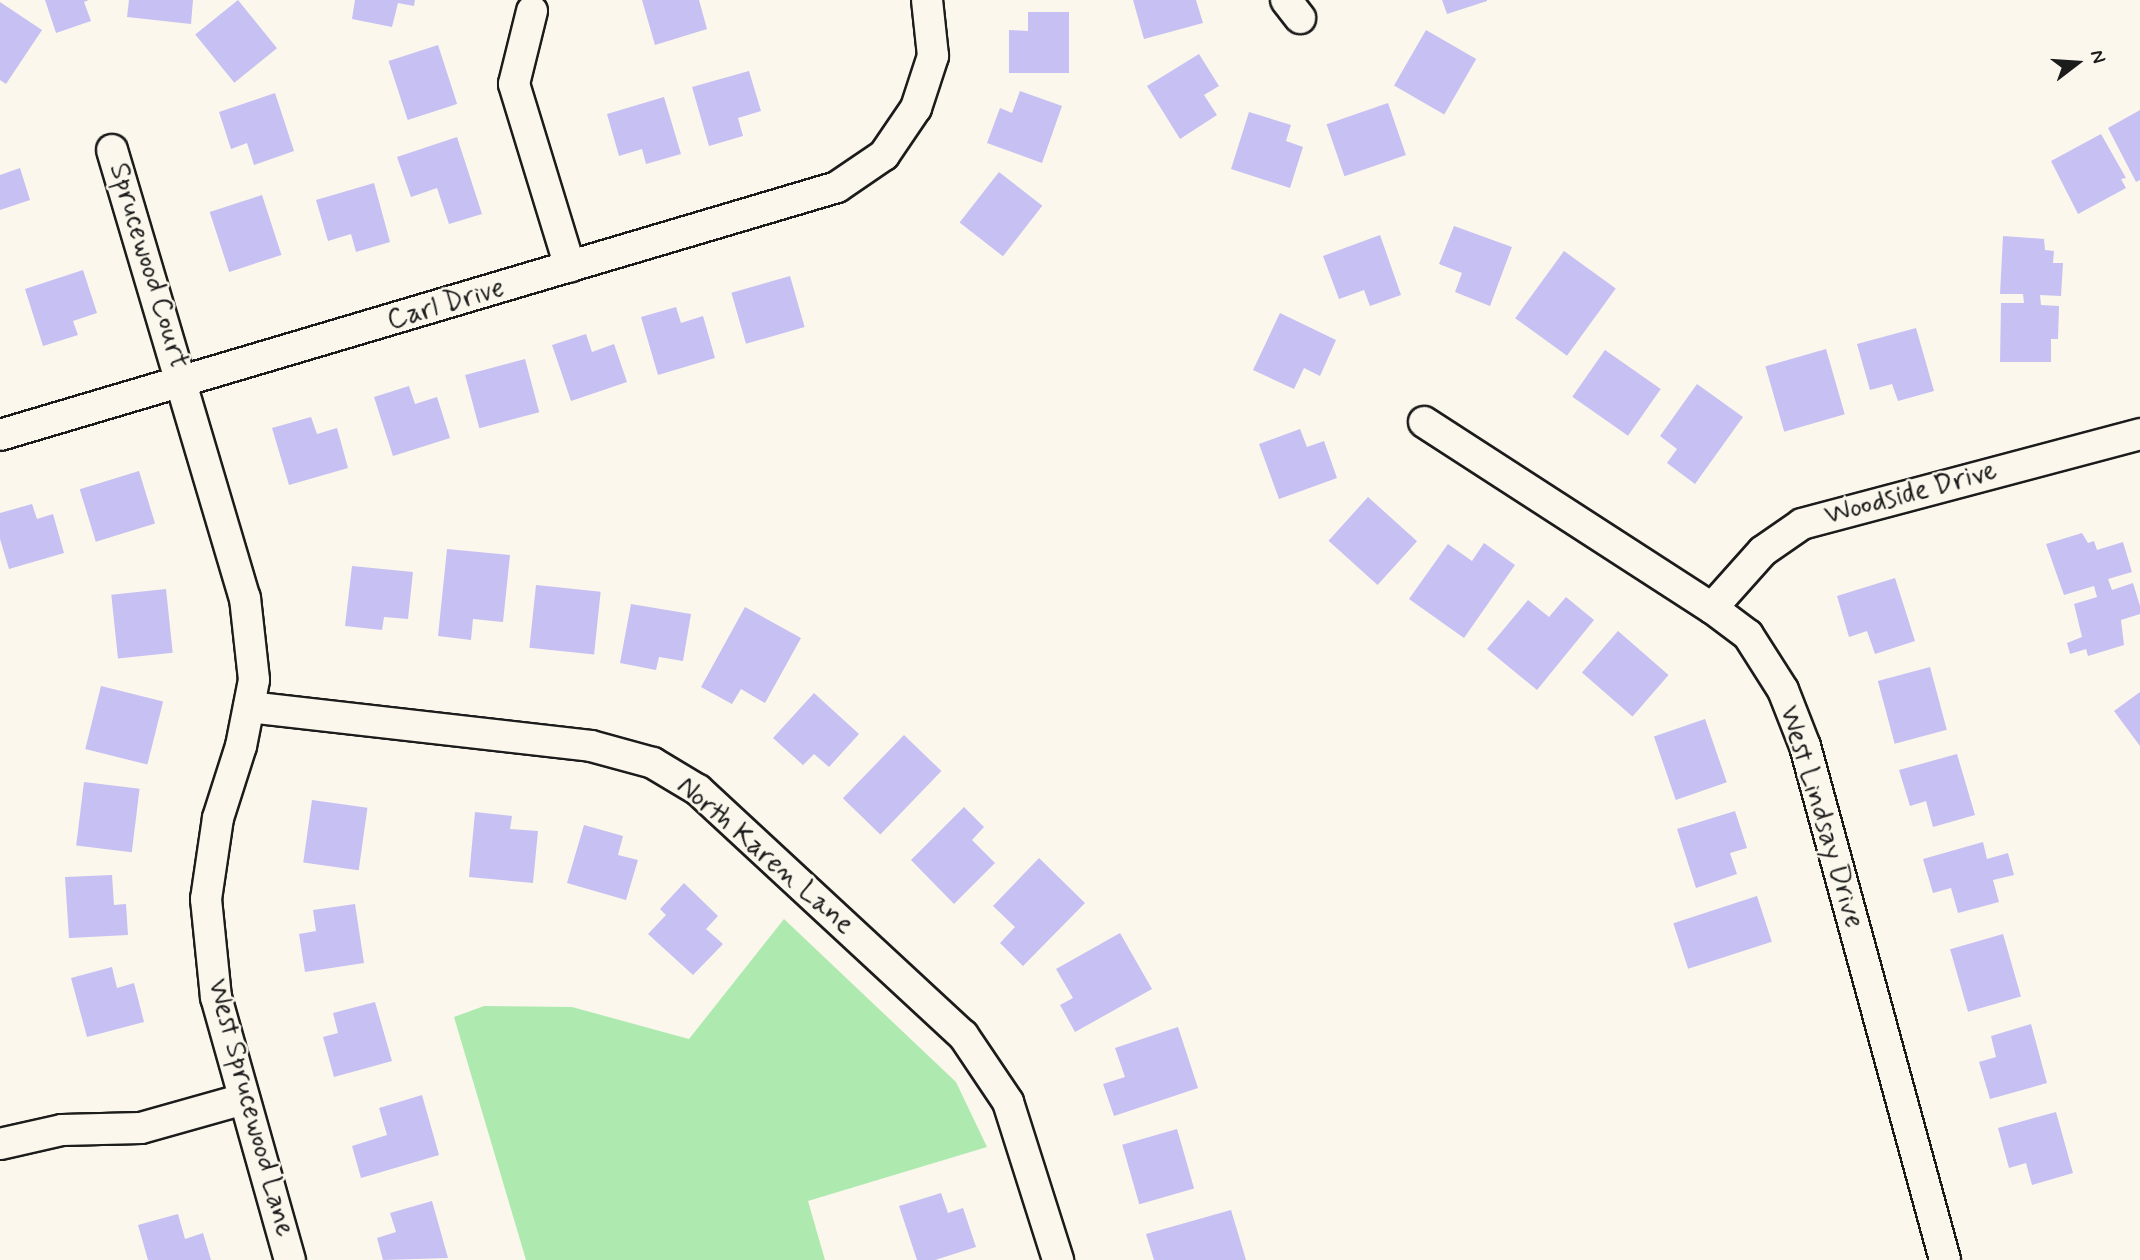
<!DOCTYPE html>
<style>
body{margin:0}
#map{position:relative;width:2140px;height:1260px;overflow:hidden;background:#fbf7ec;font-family:Mynerve,sans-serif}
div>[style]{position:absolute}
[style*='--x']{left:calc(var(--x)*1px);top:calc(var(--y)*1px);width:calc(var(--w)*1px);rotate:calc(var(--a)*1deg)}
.green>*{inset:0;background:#aeeab0}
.building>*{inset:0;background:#c7c0f2;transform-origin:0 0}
.roads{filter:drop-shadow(2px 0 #1c1c1c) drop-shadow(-2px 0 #1c1c1c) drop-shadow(0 2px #1c1c1c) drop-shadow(0 -2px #1c1c1c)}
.street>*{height:30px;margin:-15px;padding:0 15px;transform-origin:15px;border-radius:15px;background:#fbf7ec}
span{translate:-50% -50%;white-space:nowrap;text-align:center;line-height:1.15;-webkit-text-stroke:5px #fbf7ec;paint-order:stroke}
.street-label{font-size:28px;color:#1c1c1c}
.north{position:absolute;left:2042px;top:28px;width:70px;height:70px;-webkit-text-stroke:5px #fbf7ec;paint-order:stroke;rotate:73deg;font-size:19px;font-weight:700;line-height:28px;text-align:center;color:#1c1c1c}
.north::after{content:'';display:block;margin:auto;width:24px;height:32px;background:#1c1c1c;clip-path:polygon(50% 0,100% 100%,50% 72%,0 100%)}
</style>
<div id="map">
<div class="green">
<i style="clip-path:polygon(784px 919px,956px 1082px,987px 1147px,808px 1201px,825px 1260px,526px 1260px,454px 1017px,484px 1006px,572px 1007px,689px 1039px)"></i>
</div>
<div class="building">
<i style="clip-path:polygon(45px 0,89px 0,84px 2px,91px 21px,56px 33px)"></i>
<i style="clip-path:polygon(129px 0,193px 0,191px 24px,127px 17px)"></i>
<i style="left:238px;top:0;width:62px;height:55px;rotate:51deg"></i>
<i style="clip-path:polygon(355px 0,415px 0,414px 6px,398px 3px,392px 27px,352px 19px)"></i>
<i style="clip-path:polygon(642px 0,699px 0,707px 29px,655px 45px)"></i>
<i style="clip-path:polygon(1133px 0,1196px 0,1203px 23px,1144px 39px)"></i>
<i style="clip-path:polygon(1442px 0,1487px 0,1487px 1px,1447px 14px)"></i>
<i style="clip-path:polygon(0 2px,42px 30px,6px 84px,0 80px)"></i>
<i style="clip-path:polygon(1028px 12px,1069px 12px,1069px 73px,1009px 73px,1009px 30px,1028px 31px)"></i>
<i style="left:1426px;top:30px;width:58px;height:64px;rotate:30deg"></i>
<i style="left:438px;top:45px;width:62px;height:52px;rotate:72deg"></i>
<i style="clip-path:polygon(1199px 54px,1219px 86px,1204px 95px,1217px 115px,1180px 139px,1147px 86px)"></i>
<i style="clip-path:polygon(749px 71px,761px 111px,738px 118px,743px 136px,709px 146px,692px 87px)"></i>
<i style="clip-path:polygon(1020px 91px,1062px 106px,1042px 163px,987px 143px,1000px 108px,1012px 113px)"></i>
<i style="clip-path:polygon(275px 93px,294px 151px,254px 165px,247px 143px,231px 149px,219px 112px)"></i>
<i style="clip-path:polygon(664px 97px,681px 154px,646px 164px,642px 149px,619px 156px,607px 114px)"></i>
<i style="left:1388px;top:103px;width:55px;height:65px;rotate:71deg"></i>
<i style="clip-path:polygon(2140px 110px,2140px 180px,2136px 182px,2108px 128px)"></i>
<i style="clip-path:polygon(1249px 112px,1291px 125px,1286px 141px,1303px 147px,1290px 188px,1231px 169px)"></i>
<i style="clip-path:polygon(2101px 134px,2126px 178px,2121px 179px,2126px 188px,2078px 214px,2051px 161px)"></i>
<i style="clip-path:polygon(457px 137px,482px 214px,449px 224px,437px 188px,411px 197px,397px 157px)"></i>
<i style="clip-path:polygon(20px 168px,30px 200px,0 210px,0 175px)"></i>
<i style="left:999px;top:172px;width:55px;height:64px;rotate:38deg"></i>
<i style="clip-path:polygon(374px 183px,390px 242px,356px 252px,351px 234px,328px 241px,316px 200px)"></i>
<i style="left:262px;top:195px;width:63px;height:55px;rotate:72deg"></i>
<i style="clip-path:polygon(1454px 226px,1512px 247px,1490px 306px,1455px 292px,1462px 273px,1439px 264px)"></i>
<i style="clip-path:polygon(1380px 235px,1401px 295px,1370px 306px,1364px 290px,1339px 299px,1323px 256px)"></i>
<i style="clip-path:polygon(2003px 236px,2044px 239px,2045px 250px,2054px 251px,2053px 263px,2063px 263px,2061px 296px,2040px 295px,2041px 305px,2059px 306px,2058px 339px,2051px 339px,2051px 362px,2000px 362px,2001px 303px,2024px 303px,2023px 294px,2000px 294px)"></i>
<i style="left:1564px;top:251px;width:64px;height:83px;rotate:36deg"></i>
<i style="clip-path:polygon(83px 270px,97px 313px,73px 321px,78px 335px,43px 346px,25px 289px)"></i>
<i style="left:790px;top:276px;width:53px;height:61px;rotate:74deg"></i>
<i style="clip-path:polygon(676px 307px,681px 323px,703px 316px,715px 358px,658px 375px,641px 317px)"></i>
<i style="clip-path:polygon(1280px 313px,1336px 340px,1320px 376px,1304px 368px,1294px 389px,1253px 370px)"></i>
<i style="clip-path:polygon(1916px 328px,1934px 391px,1898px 401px,1892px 384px,1870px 390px,1857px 344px)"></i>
<i style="clip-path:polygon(586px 334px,592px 352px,614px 344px,627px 382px,571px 401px,552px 345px)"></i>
<i style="left:1826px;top:349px;width:68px;height:63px;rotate:74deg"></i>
<i style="left:1605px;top:350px;width:68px;height:57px;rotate:35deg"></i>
<i style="left:525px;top:359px;width:55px;height:62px;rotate:75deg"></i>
<i style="clip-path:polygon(1697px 384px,1743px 417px,1695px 484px,1667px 463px,1677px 449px,1660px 436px)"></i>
<i style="clip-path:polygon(409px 386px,415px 404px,437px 397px,450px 438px,393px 456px,374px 397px)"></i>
<i style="clip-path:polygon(311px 417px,317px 434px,337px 428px,348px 468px,289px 485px,272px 428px)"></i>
<i style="clip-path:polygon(1300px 429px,1307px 447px,1324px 441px,1337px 478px,1279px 499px,1259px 444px)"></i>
<i style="left:139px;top:471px;width:55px;height:62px;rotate:73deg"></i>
<i style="left:1368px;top:497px;width:66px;height:59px;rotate:42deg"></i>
<i style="clip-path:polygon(32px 504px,37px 519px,53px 514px,64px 553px,9px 569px,0 539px,0 513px)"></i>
<i style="clip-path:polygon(2082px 533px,2088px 543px,2094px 541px,2097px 550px,2123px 542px,2132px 572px,2108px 579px,2112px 590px,2133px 583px,2140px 606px,2140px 614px,2121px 620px,2124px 645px,2088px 656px,2086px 649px,2070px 654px,2067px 643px,2082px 637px,2074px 604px,2097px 597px,2094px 586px,2064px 595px,2046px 544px)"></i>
<i style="clip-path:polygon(1484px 543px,1515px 565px,1464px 638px,1409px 599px,1448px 544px,1472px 561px)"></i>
<i style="clip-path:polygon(447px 549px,510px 555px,503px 622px,473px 619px,471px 640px,438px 636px)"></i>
<i style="clip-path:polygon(352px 566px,413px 572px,408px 619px,384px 617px,382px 630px,345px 626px)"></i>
<i style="clip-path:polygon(1895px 578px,1915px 641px,1875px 654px,1867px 631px,1849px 637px,1837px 596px)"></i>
<i style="left:536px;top:585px;width:65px;height:63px;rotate:6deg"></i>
<i style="left:166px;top:589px;width:64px;height:55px;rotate:84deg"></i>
<i style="clip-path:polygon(1566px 597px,1594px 620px,1537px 690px,1487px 649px,1528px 600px,1549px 617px)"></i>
<i style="clip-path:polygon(631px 604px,691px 614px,683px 661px,659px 657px,656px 670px,620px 663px)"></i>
<i style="clip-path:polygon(745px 607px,801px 638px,765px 703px,741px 689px,732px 704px,701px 687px)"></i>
<i style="left:1618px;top:631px;width:67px;height:55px;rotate:41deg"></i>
<i style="left:1930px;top:667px;width:65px;height:54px;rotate:75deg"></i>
<i style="left:101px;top:686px;width:64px;height:65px;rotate:14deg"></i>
<i style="clip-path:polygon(2140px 692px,2140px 746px,2114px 711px)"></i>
<i style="clip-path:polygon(814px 693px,859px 734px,829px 767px,814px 754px,803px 765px,773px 738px)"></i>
<i style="left:1705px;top:719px;width:67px;height:54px;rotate:71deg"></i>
<i style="left:904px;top:735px;width:52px;height:88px;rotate:44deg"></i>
<i style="clip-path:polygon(1957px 754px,1975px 815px,1933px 827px,1926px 801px,1910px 806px,1899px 770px)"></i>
<i style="left:84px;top:782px;width:56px;height:64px;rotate:7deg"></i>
<i style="left:312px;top:800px;width:56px;height:63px;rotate:8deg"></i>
<i style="clip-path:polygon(964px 807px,984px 827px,972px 840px,995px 863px,954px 904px,911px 860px)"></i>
<i style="clip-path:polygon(1735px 811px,1747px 848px,1730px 853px,1737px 874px,1696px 888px,1677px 829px)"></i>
<i style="clip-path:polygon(475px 812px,512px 816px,510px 829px,538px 831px,533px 883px,469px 877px)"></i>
<i style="clip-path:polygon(584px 825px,623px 836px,618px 855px,638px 860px,626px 900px,567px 883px)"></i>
<i style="clip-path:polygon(1983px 842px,1987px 859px,2008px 853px,2014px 875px,1993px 880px,1999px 902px,1958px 913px,1951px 888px,1933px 893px,1923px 859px)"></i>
<i style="clip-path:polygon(1039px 858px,1085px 903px,1023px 966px,1000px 943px,1015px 927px,993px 906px)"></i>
<i style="clip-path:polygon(112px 875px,114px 905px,126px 904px,128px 935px,69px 938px,65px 877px)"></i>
<i style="clip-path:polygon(684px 883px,718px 916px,706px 929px,723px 944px,693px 975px,648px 934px,666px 915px,660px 909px)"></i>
<i style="left:1757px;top:896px;width:48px;height:88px;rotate:72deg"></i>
<i style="clip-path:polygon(355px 904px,364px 963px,305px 972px,299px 934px,316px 931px,313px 910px)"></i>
<i style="clip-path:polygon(1120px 933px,1152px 989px,1075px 1032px,1060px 1005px,1073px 998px,1056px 969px)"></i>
<i style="left:2003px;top:934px;width:65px;height:55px;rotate:74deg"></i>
<i style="clip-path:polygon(112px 967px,117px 988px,134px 983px,144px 1022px,87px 1037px,71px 978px)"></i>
<i style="clip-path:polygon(375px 1002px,392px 1061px,334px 1077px,323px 1037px,338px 1033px,333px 1013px)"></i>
<i style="clip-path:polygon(2031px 1024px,2047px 1083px,1990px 1099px,1979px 1062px,1996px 1057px,1991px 1036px)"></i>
<i style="clip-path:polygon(1178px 1027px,1198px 1088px,1114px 1116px,1103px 1084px,1125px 1077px,1115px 1048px)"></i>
<i style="clip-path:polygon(422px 1095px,439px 1155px,361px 1178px,352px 1146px,387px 1135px,379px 1108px)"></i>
<i style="clip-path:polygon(2056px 1112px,2073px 1173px,2032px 1185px,2026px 1163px,2009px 1168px,1998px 1128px)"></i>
<i style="left:1177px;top:1129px;width:62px;height:57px;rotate:74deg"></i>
<i style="clip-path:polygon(941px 1193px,948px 1213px,963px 1208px,976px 1247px,935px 1260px,917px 1260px,899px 1206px)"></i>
<i style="clip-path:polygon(432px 1201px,448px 1258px,383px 1260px,377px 1238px,396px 1232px,390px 1213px)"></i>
<i style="clip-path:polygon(1231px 1210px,1246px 1260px,1154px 1260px,1146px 1234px)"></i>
<i style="clip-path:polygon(178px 1214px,185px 1239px,203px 1233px,211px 1260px,148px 1260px,138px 1225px)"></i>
</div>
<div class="roads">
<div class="street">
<i style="--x:1286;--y:0;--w:23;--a:52"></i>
<i style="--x:532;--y:11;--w:75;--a:103.9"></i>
<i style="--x:514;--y:84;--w:191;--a:73"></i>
<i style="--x:112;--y:150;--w:467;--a:73.5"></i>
<i style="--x:245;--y:598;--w:82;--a:83.7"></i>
<i style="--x:254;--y:680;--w:67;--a:101.1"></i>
<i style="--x:241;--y:746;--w:76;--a:107.7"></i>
<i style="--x:218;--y:818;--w:82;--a:98.4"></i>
<i style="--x:206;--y:899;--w:99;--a:84.2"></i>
<i style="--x:216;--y:997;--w:273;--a:74.3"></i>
<i style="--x:1424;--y:422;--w:343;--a:32.9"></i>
<i style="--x:1712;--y:608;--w:45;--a:36.9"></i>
<i style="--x:1748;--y:635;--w:65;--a:57.5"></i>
<i style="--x:1783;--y:690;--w:60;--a:68.6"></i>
<i style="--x:1805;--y:746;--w:533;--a:74.76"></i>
<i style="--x:0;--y:435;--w:873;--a:-16.5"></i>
<i style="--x:837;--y:187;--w:57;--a:-34.2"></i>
<i style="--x:884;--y:155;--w:57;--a:-55.8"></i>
<i style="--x:916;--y:108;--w:55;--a:-71.9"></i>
<i style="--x:933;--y:56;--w:56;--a:-96.1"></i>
<i style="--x:1712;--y:608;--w:76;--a:-48.2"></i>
<i style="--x:1763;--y:551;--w:47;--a:-34.7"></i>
<i style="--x:1802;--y:524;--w:350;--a:-14.9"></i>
<i style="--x:249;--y:707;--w:344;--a:6.5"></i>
<i style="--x:591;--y:746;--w:64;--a:15.3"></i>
<i style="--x:653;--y:763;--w:52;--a:31"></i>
<i style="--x:698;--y:790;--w:361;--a:42.8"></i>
<i style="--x:963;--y:1035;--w:81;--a:56.1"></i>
<i style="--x:1008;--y:1102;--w:166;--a:72.4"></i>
<i style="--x:0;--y:1144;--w:64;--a:-12.7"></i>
<i style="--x:62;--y:1130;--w:79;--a:-1.5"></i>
<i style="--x:141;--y:1128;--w:107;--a:-15.7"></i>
</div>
</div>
<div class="street-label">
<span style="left:148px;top:266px;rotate:73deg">Sprucewood Court</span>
<span style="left:446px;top:305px;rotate:-17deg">Carl Drive</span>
<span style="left:1911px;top:494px;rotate:-15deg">Woodside Drive</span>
<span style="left:1821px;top:817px;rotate:73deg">West Lindsay Drive</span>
<span style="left:765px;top:856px;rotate:41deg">North Karen Lane</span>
<span style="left:250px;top:1108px;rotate:75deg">West Sprucewood Lane</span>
</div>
<div class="north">N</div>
</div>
